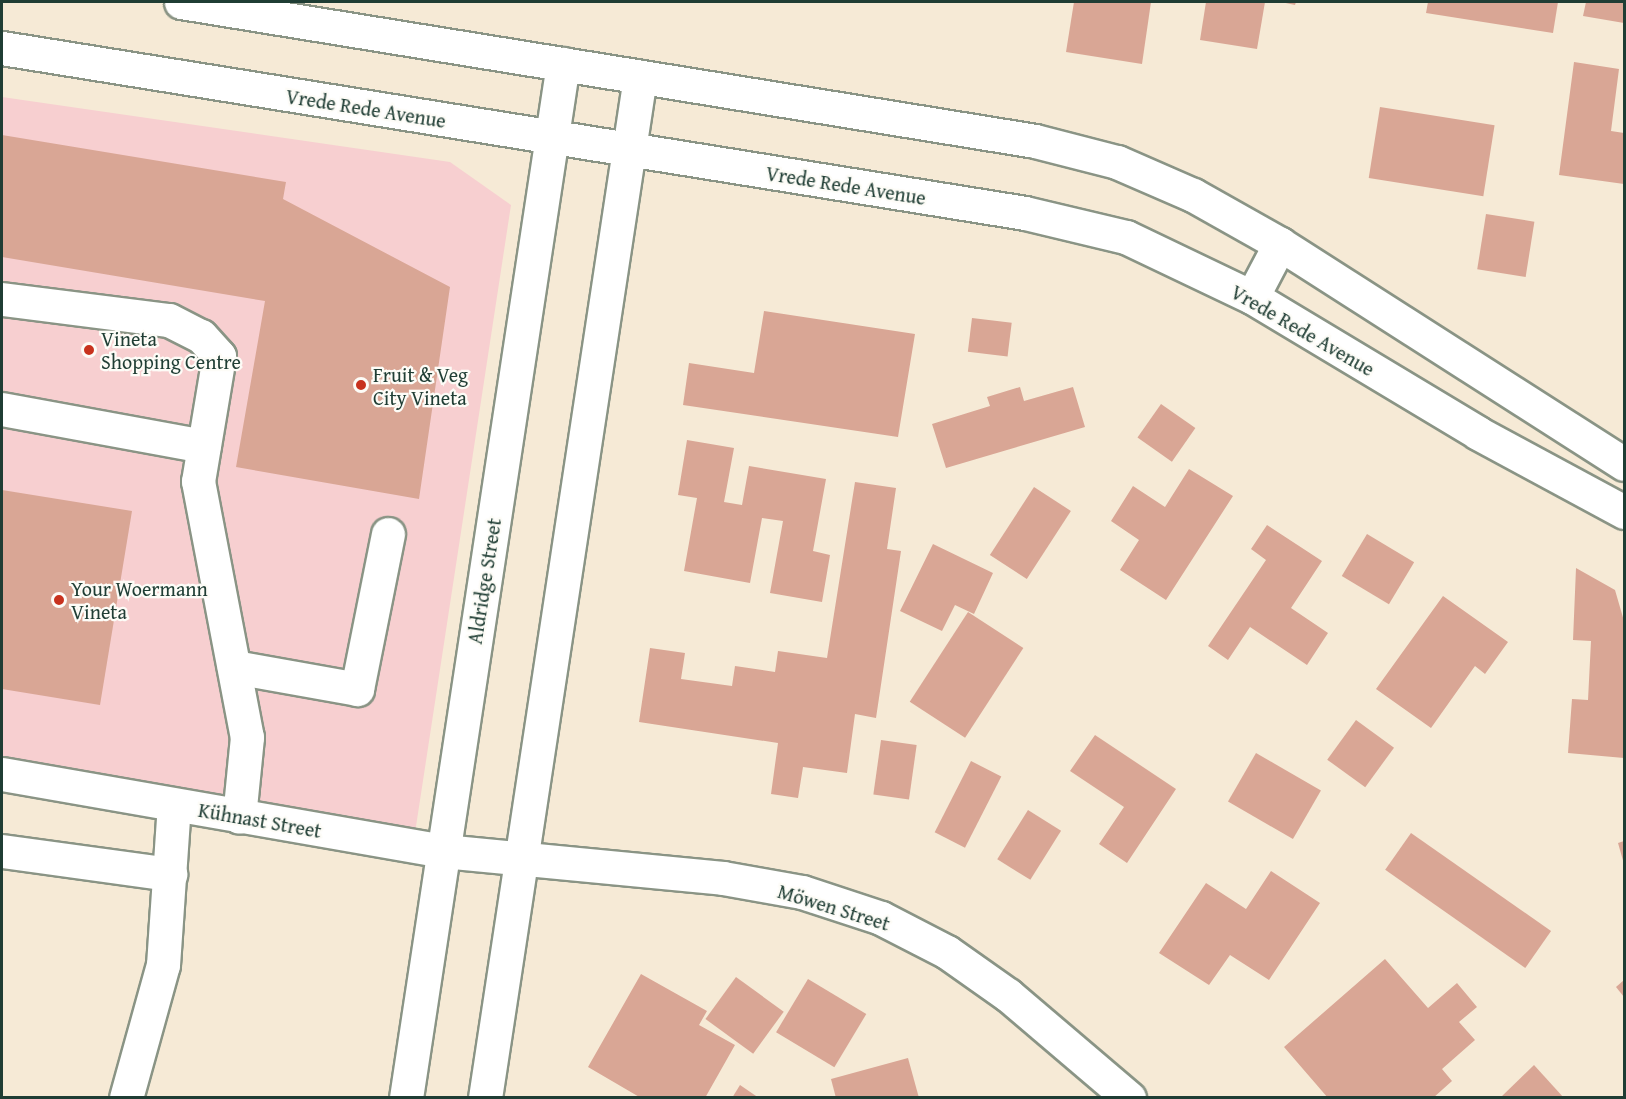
<!DOCTYPE html>
<meta charset="utf-8">
<style>
body{margin:0}
#map{position:relative;width:1626px;height:1099px;overflow:hidden;background:#f6ead6;font-family:"Gentium Book Plus",serif}
div>[style]{position:absolute}
[style*='--x']{left:calc(var(--x)*1px);top:calc(var(--y)*1px);width:calc(var(--w)*1px);rotate:calc(var(--a)*1deg)}
.built>*{inset:0;background:#f7cfd0}
.building>*{inset:0;background:#d9a695;transform-origin:0 0}
.roads{filter:drop-shadow(2px 0 #8a9485) drop-shadow(-2px 0 #8a9485) drop-shadow(0 2px #8a9485) drop-shadow(0 -2px #8a9485)}
.minor>*{height:33px;margin:-16.5px;padding:0 16.5px;transform-origin:16.5px;border-radius:16.5px;background:#fff}
.dots>*{width:16px;height:16px;translate:-50% -50%;box-sizing:border-box;border:3px solid #fdfcf7;border-radius:50%}
span{translate:-50% -50%;white-space:nowrap;text-align:center;line-height:1.15;-webkit-text-stroke:4.5px #fdfcf7;paint-order:stroke}
.street-label{font-size:20px;color:#1f3d34}
.poi-label{font-size:20px;color:#1f3d34}
.left{translate:0 -50%;text-align:left}
.frame{position:absolute;inset:0;border:3px solid #1f3d34;pointer-events:none}
</style>
<div id="map">
<div class="built">
<i style="clip-path:polygon(2px 97px,450px 162px,511px 205px,413px 846px,2px 774px)"></i>
</div>
<div class="building">
<i style="clip-path:polygon(1074px 2px,1151px 2px,1142px 64px,1066px 52px)"></i>
<i style="clip-path:polygon(1206px 2px,1265px 2px,1257px 49px,1200px 40px)"></i>
<i style="clip-path:polygon(1281px 2px,1296px 2px,1295px 5px)"></i>
<i style="clip-path:polygon(1428px 2px,1558px 2px,1553px 33px,1426px 13px)"></i>
<i style="clip-path:polygon(1586px 2px,1624px 2px,1624px 23px,1583px 16px)"></i>
<i style="clip-path:polygon(1574px 62px,1619px 69px,1611px 131px,1624px 133px,1624px 184px,1559px 175px)"></i>
<i style="left:1380px;top:107px;width:116px;height:72px;rotate:9deg"></i>
<i style="clip-path:polygon(2px 135px,286px 182px,283px 199px,450px 287px,419px 499px,236px 467px,265px 301px,2px 257px)"></i>
<i style="left:1486px;top:214px;width:49px;height:56px;rotate:9deg"></i>
<i style="clip-path:polygon(764px 311px,915px 334px,898px 437px,683px 405px,689px 363px,754px 373px)"></i>
<i style="left:972px;top:318px;width:40px;height:34px;rotate:7deg"></i>
<i style="clip-path:polygon(1020px 387px,1024px 401px,1073px 387px,1085px 427px,946px 468px,932px 424px,990px 406px,987px 397px)"></i>
<i style="left:1161px;top:404px;width:42px;height:41px;rotate:35deg"></i>
<i style="clip-path:polygon(687px 440px,734px 448px,724px 502px,742px 505px,749px 466px,826px 479px,813px 551px,830px 555px,822px 602px,770px 593px,783px 521px,762px 518px,750px 583px,684px 571px,697px 498px,678px 495px)"></i>
<i style="clip-path:polygon(1189px 469px,1233px 496px,1166px 600px,1120px 570px,1139px 540px,1111px 521px,1133px 486px,1165px 507px)"></i>
<i style="clip-path:polygon(855px 482px,896px 488px,887px 549px,901px 551px,876px 718px,855px 714px,847px 773px,803px 767px,798px 798px,771px 794px,778px 743px,639px 722px,650px 648px,685px 653px,681px 679px,732px 686px,735px 666px,775px 672px,778px 651px,827px 658px)"></i>
<i style="left:1034px;top:487px;width:44px;height:81px;rotate:33deg"></i>
<i style="clip-path:polygon(2px 490px,132px 511px,100px 705px,2px 689px)"></i>
<i style="clip-path:polygon(1267px 525px,1322px 561px,1291px 608px,1328px 633px,1307px 665px,1250px 627px,1228px 660px,1208px 646px,1266px 560px,1251px 549px)"></i>
<i style="left:1367px;top:534px;width:55px;height:49px;rotate:31deg"></i>
<i style="clip-path:polygon(933px 544px,993px 573px,974px 614px,955px 605px,942px 631px,900px 611px)"></i>
<i style="clip-path:polygon(1576px 568px,1615px 590px,1624px 621px,1624px 758px,1568px 753px,1572px 699px,1588px 700px,1591px 641px,1573px 640px)"></i>
<i style="clip-path:polygon(1443px 596px,1508px 642px,1485px 674px,1475px 666px,1431px 728px,1376px 689px)"></i>
<i style="left:968px;top:612px;width:66px;height:107px;rotate:33deg"></i>
<i style="left:1356px;top:720px;width:47px;height:49px;rotate:36deg"></i>
<i style="clip-path:polygon(1095px 735px,1176px 789px,1127px 863px,1099px 844px,1124px 807px,1070px 771px)"></i>
<i style="left:881px;top:740px;width:36px;height:55px;rotate:8deg"></i>
<i style="left:1256px;top:753px;width:75px;height:56px;rotate:30deg"></i>
<i style="left:971px;top:761px;width:34px;height:80px;rotate:27deg"></i>
<i style="left:1028px;top:810px;width:39px;height:58px;rotate:32deg"></i>
<i style="left:1411px;top:833px;width:171px;height:45px;rotate:35deg"></i>
<i style="clip-path:polygon(1624px 841px,1624px 864px,1618px 843px)"></i>
<i style="clip-path:polygon(1271px 871px,1320px 903px,1269px 980px,1230px 955px,1209px 985px,1159px 953px,1206px 883px,1246px 909px)"></i>
<i style="clip-path:polygon(1385px 959px,1428px 1008px,1457px 983px,1477px 1007px,1459px 1022px,1475px 1040px,1442px 1069px,1452px 1081px,1433px 1098px,1328px 1098px,1284px 1047px)"></i>
<i style="clip-path:polygon(641px 974px,707px 1011px,699px 1025px,735px 1045px,705px 1098px,641px 1098px,588px 1067px)"></i>
<i style="left:736px;top:977px;width:59px;height:52px;rotate:36deg"></i>
<i style="left:808px;top:979px;width:68px;height:62px;rotate:31deg"></i>
<i style="clip-path:polygon(1624px 980px,1624px 997px,1616px 987px)"></i>
<i style="clip-path:polygon(908px 1058px,919px 1098px,836px 1098px,831px 1079px)"></i>
<i style="clip-path:polygon(1534px 1065px,1564px 1098px,1500px 1098px)"></i>
<i style="clip-path:polygon(740px 1085px,759px 1098px,732px 1098px)"></i>
</div>
<div class="roads">
<div class="minor">
<i style="--x:181;--y:2;--w:865;--a:9.24"></i>
<i style="--x:1035;--y:141;--w:85;--a:14.4"></i>
<i style="--x:1117;--y:162;--w:83;--a:23.5"></i>
<i style="--x:1193;--y:195;--w:100;--a:29.4"></i>
<i style="--x:1280;--y:244;--w:408;--a:32.6"></i>
<i style="--x:2;--y:48;--w:1036;--a:9.16"></i>
<i style="--x:1025;--y:213;--w:104;--a:13.4"></i>
<i style="--x:1126;--y:237;--w:140;--a:25.5"></i>
<i style="--x:1252;--y:297;--w:264;--a:31"></i>
<i style="--x:1478;--y:433;--w:166;--a:28.4"></i>
<i style="--x:1252;--y:297;--w:60;--a:-62.2"></i>
<i style="--x:2;--y:299;--w:168;--a:7.2"></i>
<i style="--x:169;--y:320;--w:36;--a:27"></i>
<i style="--x:201;--y:336;--w:27;--a:48"></i>
<i style="--x:219;--y:356;--w:127;--a:99.5"></i>
<i style="--x:198;--y:481;--w:261;--a:79.2"></i>
<i style="--x:247;--y:737;--w:80;--a:95.7"></i>
<i style="--x:2;--y:409;--w:205;--a:10.4"></i>
<i style="--x:234;--y:667;--w:125;--a:10.1"></i>
<i style="--x:357;--y:689;--w:158;--a:-78.7"></i>
<i style="--x:2;--y:774;--w:448;--a:9.9"></i>
<i style="--x:443;--y:851;--w:281;--a:5.5"></i>
<i style="--x:723;--y:878;--w:80;--a:10"></i>
<i style="--x:802;--y:892;--w:83;--a:18.2"></i>
<i style="--x:881;--y:918;--w:74;--a:27.3"></i>
<i style="--x:947;--y:952;--w:75;--a:35.2"></i>
<i style="--x:1008;--y:995;--w:159;--a:40.4"></i>
<i style="--x:2;--y:851;--w:170;--a:7.8"></i>
<i style="--x:126;--y:1098;--w:138;--a:-74.5"></i>
<i style="--x:163;--y:965;--w:160;--a:-86.1"></i>
<i style="--x:406;--y:1098;--w:1046;--a:-81.37"></i>
<i style="--x:485;--y:1098;--w:1033;--a:-81.37"></i>
</div>
</div>
<div class="dots">
<i style="left:89px;top:350px;background:#c8321e"></i>
<i style="left:361px;top:385px;background:#c8321e"></i>
<i style="left:59px;top:600px;background:#c8321e"></i>
</div>
<div class="street-label">
<span style="left:366px;top:108px;rotate:9deg">Vrede Rede Avenue</span>
<span style="left:846px;top:185px;rotate:9deg">Vrede Rede Avenue</span>
<span style="left:1303px;top:330px;rotate:30deg">Vrede Rede Avenue</span>
<span style="left:484px;top:581px;rotate:-81deg">Aldridge Street</span>
<span style="left:260px;top:820px;rotate:10deg">Kühnast Street</span>
<span style="left:834px;top:907px;rotate:17deg">Möwen Street</span>
</div>
<div class="poi-label">
<span class="left" style="left:101px;top:350px">Vineta<br>Shopping Centre</span>
<span class="left" style="left:373px;top:386px">Fruit &amp; Veg<br>City Vineta</span>
<span class="left" style="left:71px;top:600px">Your Woermann<br>Vineta</span>
</div>
<div class="frame"></div>
</div>
